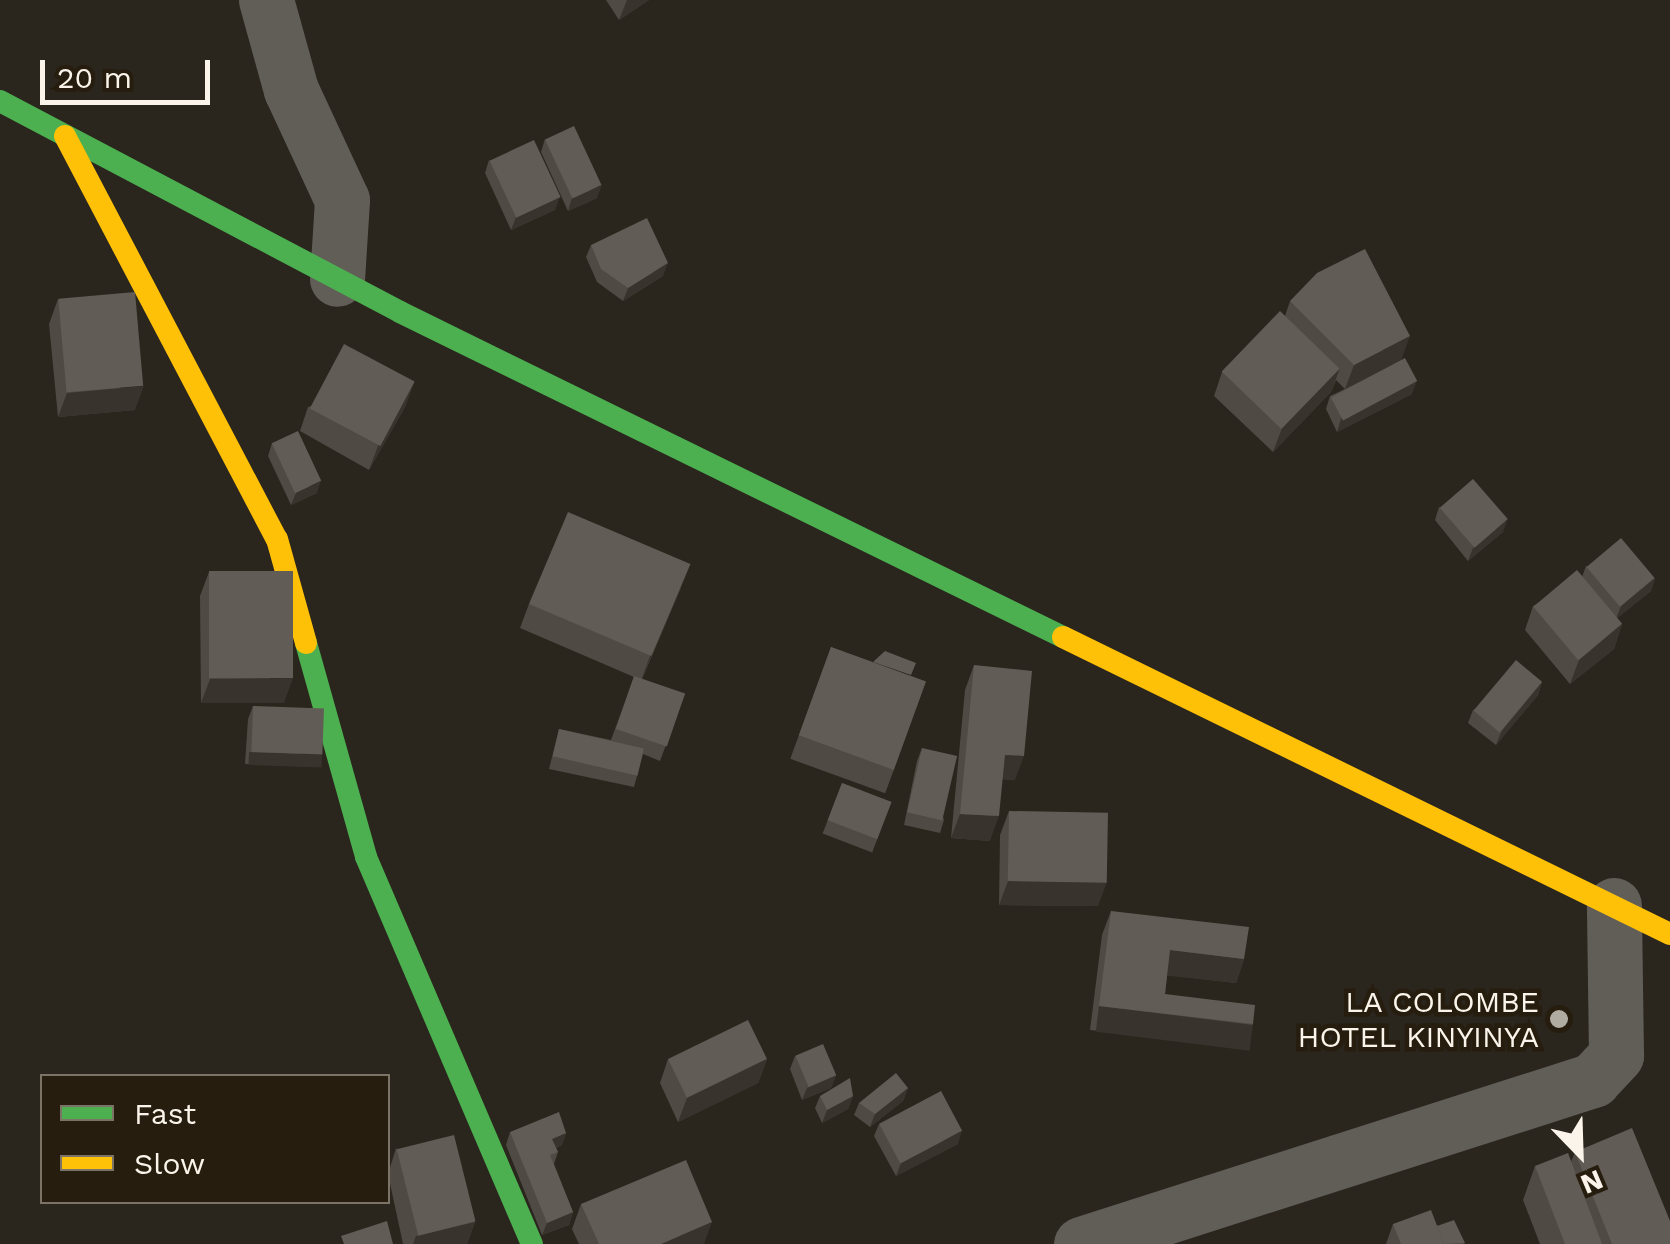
<!DOCTYPE html>
<html>
<head>
<meta charset="utf-8">
<style>
  body { margin:0 }
  #map { position:relative; width:1670px; height:1244px; overflow:hidden; background:#2a251d; font-family:"Work Sans",sans-serif }
  div>[style] { position:absolute }
  .street>* { height:55px; margin:-27.5px; padding:0 27.5px; transform-origin:27.5px; border-radius:27.5px; background:#615d57 }
  .fast>* { height:22px; margin:-11px; padding:0 11px; transform-origin:11px; border-radius:11px; background:#4caf50 }
  .slow>* { height:22px; margin:-11px; padding:0 11px; transform-origin:11px; border-radius:11px; background:#ffc107 }
  .wall>* { inset:0; background:#4f4a43; transform-origin:0 0 }
  .shaded-wall>* { inset:0; background:#38332c; transform-origin:0 0 }
  .building>* { inset:0; background:#615c55; transform-origin:0 0 }
  .dots>* { width:28px; height:28px; translate:-50% -50%; box-sizing:border-box; border:5px solid #261d0e; border-radius:50% }
  span { translate:-50% -50%; white-space:nowrap; text-align:center; line-height:1.15; -webkit-text-stroke:9px #261d0e; paint-order:stroke }
  .poi-label { font-size:30px; color:#faf4ea }
  .right { translate:-100% -50%; text-align:right }
  .legend { position:absolute; left:40px; top:1074px; width:350px; height:130px; box-sizing:border-box; background:#261d0e; border:2px solid #7b7366; margin:0; padding:12px 18px; list-style:none; font-size:30px; color:#faf4ea }
  .legend li { display:flex; align-items:center; gap:20px; height:50px }
  .legend b { width:50px; border:2px solid #7b7366 }
  .north { position:absolute; left:1530px; top:1104px; width:100px; height:100px; -webkit-text-stroke:8px #261d0e; paint-order:stroke; rotate:157deg; font-size:28px; font-weight:700; line-height:40px; text-align:center; color:#faf4ea }
  .north::after { content:''; display:block; margin:auto; width:35px; height:45px; background:#faf4ea; clip-path:polygon(50% 0,100% 100%,50% 72%,0 100%) }
  .scale { position:absolute; left:40px; top:60px; width:170px; height:45px; box-sizing:border-box; border:5px solid #faf4ea; border-top:0; padding-left:12px; font-size:30px; line-height:35px; white-space:nowrap; color:#faf4ea; -webkit-text-stroke:8px #261d0e; paint-order:stroke }
</style>
</head>
<body>
<div id="map">
  <div class="street">
    <div style="left:266px;top:0;width:93px;rotate:74.5deg"></div>
    <div style="left:291px;top:90px;width:121px;rotate:65.1deg"></div>
    <div style="left:342px;top:200px;width:79px;rotate:93.6deg"></div>
    <div style="left:1081px;top:1244px;width:538px;rotate:-17.76deg"></div>
    <div style="left:1593px;top:1080px;width:34px;rotate:-47deg"></div>
    <div style="left:1616px;top:1055px;width:150px;rotate:-90.8deg"></div>
  </div>
  <div class="fast">
    <div style="left:0;top:101px;width:452px;rotate:27.8deg"></div>
    <div style="left:400px;top:312px;width:738px;rotate:26.11deg"></div>
    <div style="left:306px;top:643px;width:222px;rotate:74.3deg"></div>
    <div style="left:366px;top:857px;width:421px;rotate:66.8deg"></div>
  </div>
  <div class="slow">
    <div style="left:65px;top:136px;width:455px;rotate:62.3deg"></div>
    <div style="left:277px;top:539px;width:108px;rotate:74.4deg"></div>
    <div style="left:1063px;top:637px;width:676px;rotate:26.07deg"></div>
  </div>
  <div class="wall">
    <div style="clip-path:polygon(606px 0,649px 0,619px 20px)"></div>
    <div style="clip-path:polygon(545px 139px,597px 198px,568px 211px,541px 152px)"></div>
    <div style="clip-path:polygon(489px 160px,555px 210px,511px 230px,485px 173px)"></div>
    <div style="clip-path:polygon(591px 245px,663px 276px,623px 301px,597px 282px,586px 257px)"></div>
    <div style="clip-path:polygon(58px 299px,135px 410px,58px 417px,49px 324px)"></div>
    <div style="clip-path:polygon(1290px 301px,1401px 360px,1412px 394px,1337px 432px,1326px 409px,1330px 396px,1345px 389px,1336px 380px,1331px 392px,1273px 452px,1214px 396px,1222px 372px,1285px 316px)"></div>
    <div style="clip-path:polygon(414px 382px,405px 407px,369px 470px,300px 431px,308px 407px)"></div>
    <div style="clip-path:polygon(272px 443px,317px 493px,291px 505px,268px 456px)"></div>
    <div style="clip-path:polygon(1439px 507px,1503px 532px,1468px 561px,1435px 520px)"></div>
    <div style="clip-path:polygon(1586px 566px,1655px 578px,1651px 591px,1617px 618px,1622px 624px,1614px 649px,1570px 684px,1525px 630px,1533px 606px,1582px 577px)"></div>
    <div style="clip-path:polygon(209px 572px,284px 703px,201px 703px,200px 596px)"></div>
    <div style="clip-path:polygon(681px 588px,642px 679px,685px 694px,660px 761px,643px 754px,634px 787px,549px 769px,559px 729px,611px 740px,634px 677px,520px 628px,529px 604px)"></div>
    <div style="left:831px;top:647px;width:101px;height:119px;rotate:20deg"></div>
    <div style="clip-path:polygon(974px 665px,1015px 780px,1002px 779px,990px 841px,951px 838px,965px 690px)"></div>
    <div style="clip-path:polygon(1542px 682px,1538px 695px,1496px 745px,1468px 723px,1473px 710px)"></div>
    <div style="clip-path:polygon(253px 706px,317px 767px,245px 764px,248px 719px)"></div>
    <div style="clip-path:polygon(922px 748px,944px 820px,940px 833px,904px 825px,917px 761px)"></div>
    <div style="left:842px;top:783px;width:53px;height:54px;rotate:21deg"></div>
    <div style="clip-path:polygon(1009px 811px,1098px 906px,999px 905px,1000px 835px)"></div>
    <div style="clip-path:polygon(1111px 911px,1244px 959px,1236px 983px,1167px 975px,1165px 994px,1253px 1024px,1244px 1048px,1090px 1030px,1102px 935px)"></div>
    <div style="clip-path:polygon(795px 1056px,836px 1075px,831px 1088px,802px 1100px,790px 1069px)"></div>
    <div style="clip-path:polygon(668px 1059px,767px 1059px,758px 1083px,678px 1122px,660px 1083px)"></div>
    <div style="clip-path:polygon(908px 1088px,903px 1101px,870px 1127px,854px 1115px,859px 1103px)"></div>
    <div style="clip-path:polygon(820px 1096px,853px 1096px,848px 1109px,822px 1123px,815px 1108px)"></div>
    <div style="clip-path:polygon(879px 1124px,958px 1144px,896px 1176px,874px 1136px)"></div>
    <div style="clip-path:polygon(510px 1132px,566px 1133px,562px 1145px,556px 1148px,558px 1152px,554px 1164px,573px 1212px,569px 1225px,542px 1235px,506px 1145px)"></div>
    <div style="clip-path:polygon(396px 1148px,475px 1222px,467px 1244px,403px 1244px,388px 1174px)"></div>
    <div style="clip-path:polygon(1575px 1152px,1670px 1244px,1540px 1244px,1523px 1200px,1535px 1166px,1571px 1162px)"></div>
    <div style="clip-path:polygon(581px 1204px,704px 1244px,579px 1244px,572px 1229px)"></div>
    <div style="clip-path:polygon(1393px 1224px,1437px 1225px,1465px 1244px,1386px 1244px)"></div>
  </div>
  <div class="shaded-wall">
    <div style="clip-path:polygon(627px 0,649px 0,619px 20px)"></div>
    <div style="clip-path:polygon(602px 185px,597px 198px,568px 211px,572px 198px)"></div>
    <div style="clip-path:polygon(560px 197px,555px 210px,511px 230px,516px 217px)"></div>
    <div style="clip-path:polygon(668px 263px,663px 276px,623px 301px,628px 288px)"></div>
    <div style="clip-path:polygon(1410px 336px,1401px 361px,1345px 389px,1354px 365px)"></div>
    <div style="clip-path:polygon(1340px 368px,1331px 392px,1273px 452px,1282px 428px)"></div>
    <div style="clip-path:polygon(1417px 381px,1412px 394px,1337px 432px,1341px 419px)"></div>
    <div style="clip-path:polygon(414px 382px,405px 407px,369px 470px,378px 446px)"></div>
    <div style="clip-path:polygon(144px 386px,135px 410px,58px 417px,67px 393px)"></div>
    <div style="clip-path:polygon(321px 481px,317px 493px,291px 505px,296px 493px)"></div>
    <div style="clip-path:polygon(1508px 519px,1503px 532px,1468px 561px,1473px 548px)"></div>
    <div style="clip-path:polygon(690px 564px,681px 588px,641px 680px,650px 656px)"></div>
    <div style="clip-path:polygon(1655px 578px,1651px 591px,1616px 619px,1621px 606px)"></div>
    <div style="clip-path:polygon(1622px 624px,1614px 649px,1570px 684px,1579px 660px)"></div>
    <div style="clip-path:polygon(293px 678px,284px 703px,201px 703px,210px 679px)"></div>
    <div style="clip-path:polygon(1542px 682px,1538px 695px,1496px 745px,1501px 732px)"></div>
    <div style="left:249px;top:752px;width:73px;height:13px;rotate:2deg"></div>
    <div style="clip-path:polygon(1005px 755px,1024px 756px,1015px 780px,996px 779px)"></div>
    <div style="clip-path:polygon(960px 814px,999px 816px,990px 841px,951px 838px)"></div>
    <div style="clip-path:polygon(1008px 881px,1107px 882px,1098px 906px,999px 905px)"></div>
    <div style="clip-path:polygon(1170px 950px,1244px 959px,1236px 983px,1161px 975px)"></div>
    <div style="left:1099px;top:1006px;width:155px;height:26px;rotate:7deg"></div>
    <div style="clip-path:polygon(767px 1059px,758px 1083px,678px 1122px,687px 1098px)"></div>
    <div style="clip-path:polygon(836px 1075px,831px 1088px,802px 1100px,807px 1088px)"></div>
    <div style="clip-path:polygon(908px 1088px,903px 1101px,870px 1127px,875px 1114px)"></div>
    <div style="clip-path:polygon(853px 1096px,848px 1109px,822px 1123px,827px 1110px)"></div>
    <div style="clip-path:polygon(962px 1131px,958px 1144px,896px 1176px,901px 1163px)"></div>
    <div style="clip-path:polygon(566px 1133px,562px 1145px,548px 1151px,552px 1139px)"></div>
    <div style="clip-path:polygon(573px 1212px,569px 1225px,542px 1235px,547px 1223px)"></div>
    <div style="clip-path:polygon(475px 1222px,467px 1244px,413px 1244px,416px 1236px)"></div>
    <div style="clip-path:polygon(712px 1222px,704px 1244px,661px 1244px)"></div>
  </div>
  <div class="building">
    <div style="left:574px;top:126px;width:65px;height:32px;rotate:65deg"></div>
    <div style="left:534px;top:140px;width:63px;height:49px;rotate:65deg"></div>
    <div style="clip-path:polygon(647px 218px,668px 263px,628px 288px,601px 269px,591px 245px)"></div>
    <div style="clip-path:polygon(1365px 249px,1410px 336px,1354px 365px,1290px 301px,1317px 273px)"></div>
    <div style="left:135px;top:292px;width:94px;height:77px;rotate:85deg"></div>
    <div style="left:1280px;top:311px;width:83px;height:84px;rotate:44deg"></div>
    <div style="left:344px;top:344px;width:80px;height:73px;rotate:28deg"></div>
    <div style="left:1405px;top:358px;width:26px;height:84px;rotate:62deg"></div>
    <div style="left:298px;top:431px;width:55px;height:29px;rotate:65deg"></div>
    <div style="left:1473px;top:479px;width:53px;height:44px;rotate:49deg"></div>
    <div style="left:568px;top:512px;width:133px;height:100px;rotate:23deg"></div>
    <div style="left:1621px;top:538px;width:52px;height:45px;rotate:50deg"></div>
    <div style="left:1577px;top:570px;width:70px;height:57px;rotate:50deg"></div>
    <div style="left:293px;top:571px;width:107px;height:84px;rotate:90deg"></div>
    <div style="left:831px;top:647px;width:101px;height:94px;rotate:20deg"></div>
    <div style="clip-path:polygon(885px 651px,916px 663px,911px 675px,873px 662px)"></div>
    <div style="left:1516px;top:660px;width:34px;height:66px;rotate:40deg"></div>
    <div style="clip-path:polygon(974px 665px,1032px 671px,1024px 756px,1005px 755px,999px 816px,960px 814px)"></div>
    <div style="left:634px;top:676px;width:54px;height:56px;rotate:19deg"></div>
    <div style="left:253px;top:706px;width:71px;height:46px;rotate:2deg"></div>
    <div style="left:559px;top:729px;width:87px;height:28px;rotate:13deg"></div>
    <div style="left:922px;top:748px;width:36px;height:66px;rotate:13deg"></div>
    <div style="left:842px;top:783px;width:53px;height:40px;rotate:21deg"></div>
    <div style="left:1009px;top:811px;width:99px;height:70px;rotate:1deg"></div>
    <div style="clip-path:polygon(1111px 911px,1249px 927px,1244px 959px,1170px 950px,1165px 994px,1255px 1005px,1253px 1024px,1099px 1006px)"></div>
    <div style="left:748px;top:1020px;width:43px;height:89px;rotate:64deg"></div>
    <div style="left:823px;top:1044px;width:34px;height:30px;rotate:67deg"></div>
    <div style="clip-path:polygon(896px 1073px,908px 1088px,875px 1114px,859px 1103px)"></div>
    <div style="clip-path:polygon(850px 1078px,853px 1096px,827px 1110px,820px 1096px)"></div>
    <div style="left:941px;top:1091px;width:45px;height:70px;rotate:62deg"></div>
    <div style="clip-path:polygon(559px 1112px,566px 1133px,552px 1139px,558px 1152px,550px 1155px,573px 1212px,547px 1223px,510px 1132px)"></div>
    <div style="clip-path:polygon(1632px 1128px,1670px 1221px,1670px 1244px,1612px 1244px,1575px 1152px)"></div>
    <div style="left:454px;top:1135px;width:89px;height:59px;rotate:76deg"></div>
    <div style="clip-path:polygon(1568px 1153px,1602px 1244px,1565px 1244px,1535px 1166px)"></div>
    <div style="clip-path:polygon(686px 1160px,712px 1222px,661px 1244px,599px 1244px,581px 1204px)"></div>
    <div style="clip-path:polygon(1431px 1210px,1444px 1244px,1401px 1244px,1393px 1224px)"></div>
    <div style="clip-path:polygon(1454px 1220px,1465px 1243px,1444px 1244px,1437px 1226px)"></div>
    <div style="clip-path:polygon(387px 1221px,393px 1244px,344px 1244px,341px 1236px)"></div>
  </div>
  <div class="dots">
    <div style="left:1559px;top:1019px;background:#b1aca2"></div>
  </div>
  <div class="poi-label">
    <span class="right" style="left:1539px;top:1019px">LA COLOMBE<br>HOTEL KINYINYA</span>
  </div>
  <ul class="legend">
  <li><b style="height:12px;background:#4caf50"></b>Fast</li>
  <li><b style="height:12px;background:#ffc107"></b>Slow</li>
  </ul>
  <div class="north">N</div>
  <div class="scale">20 m</div>
</div>
</body>
</html>
